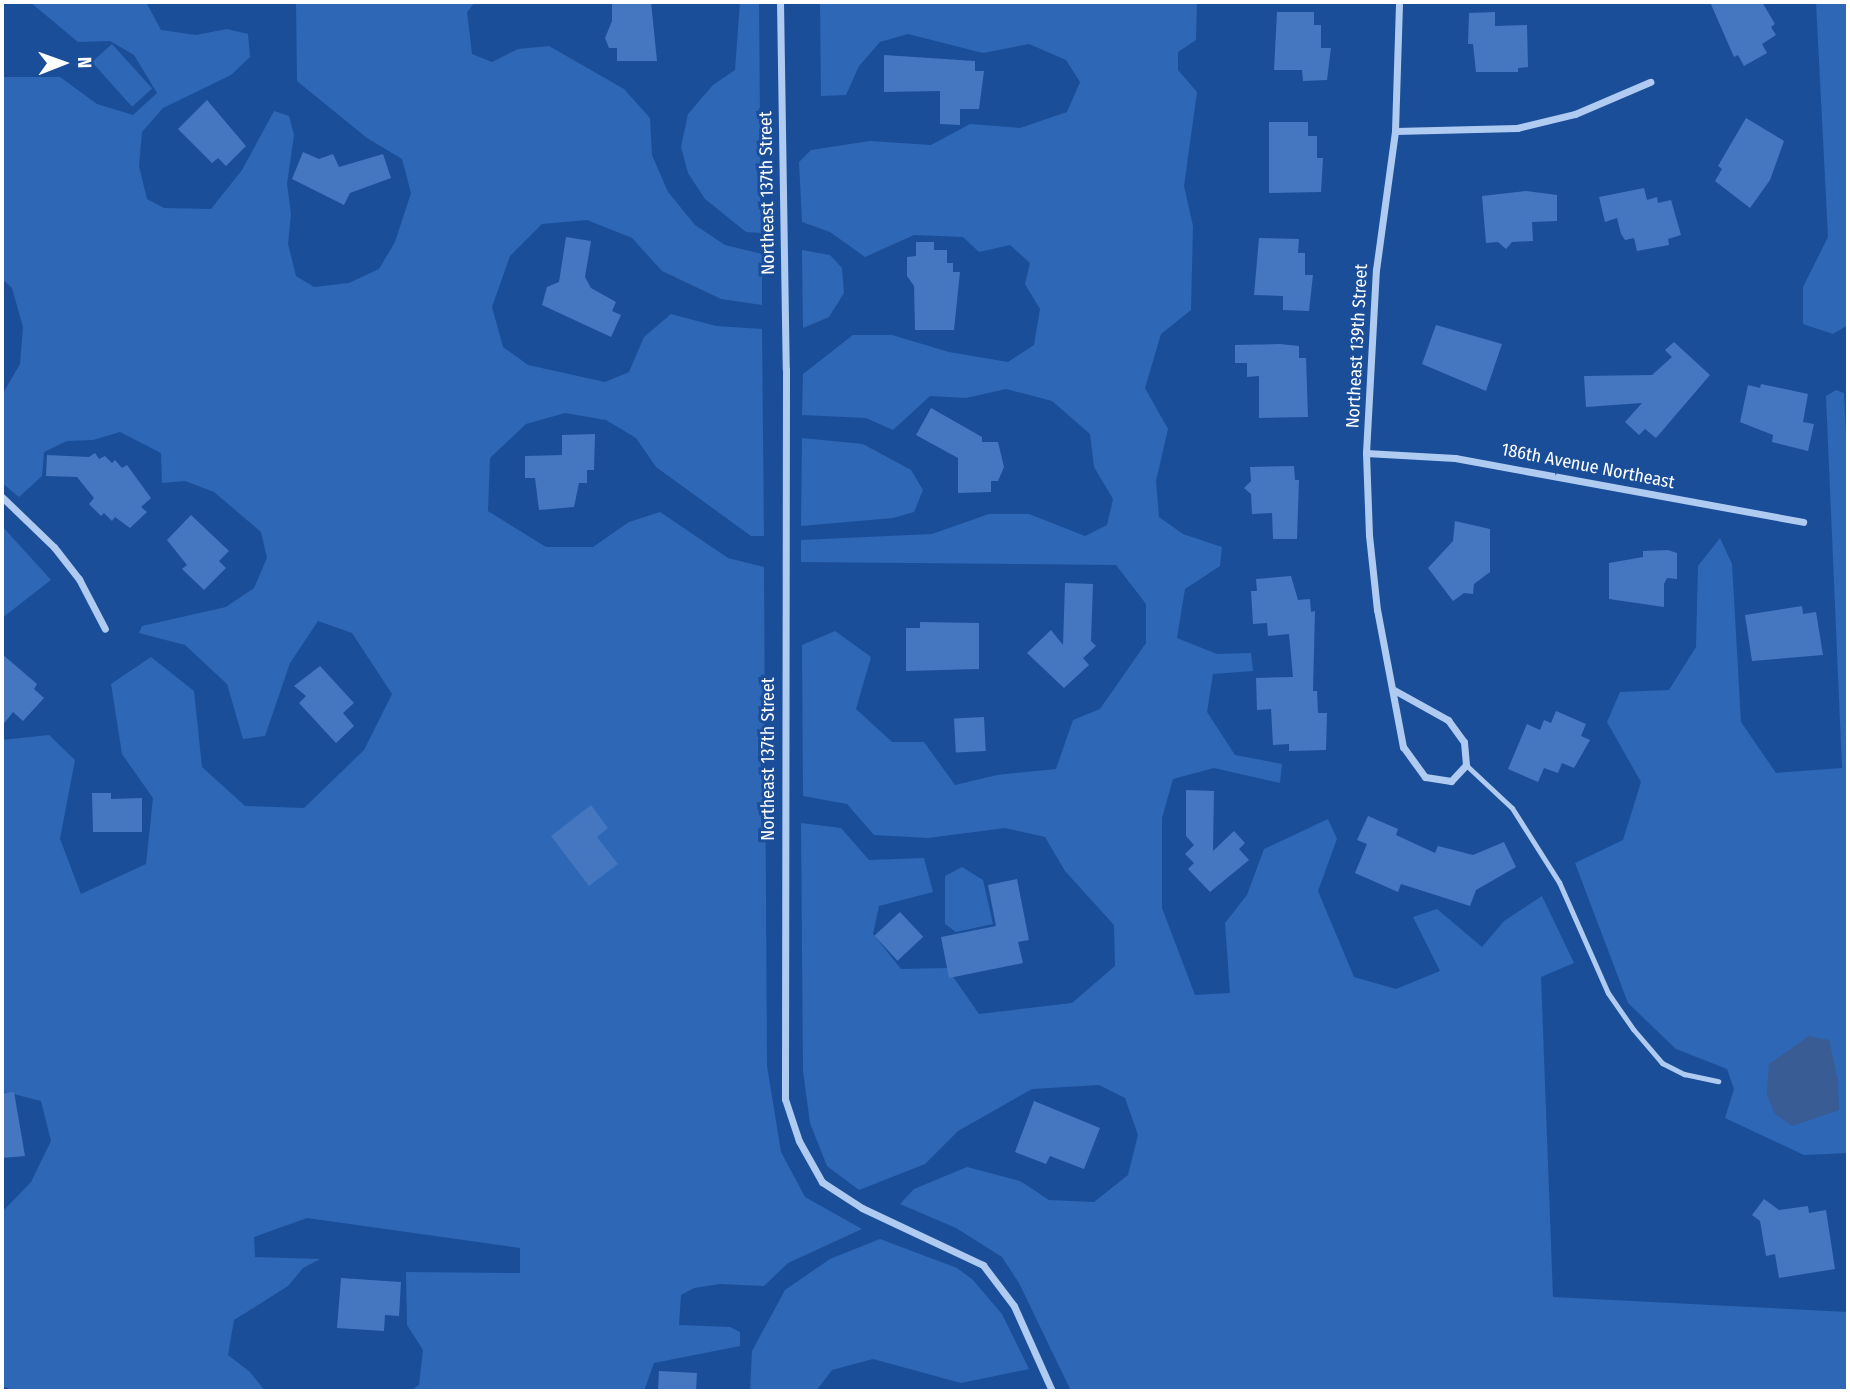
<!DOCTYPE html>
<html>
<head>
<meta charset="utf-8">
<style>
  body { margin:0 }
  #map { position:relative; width:1850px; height:1393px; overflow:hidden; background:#1b4e99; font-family:"Fira Sans Condensed",sans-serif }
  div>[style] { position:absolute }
  .green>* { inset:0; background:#2e67b6; transform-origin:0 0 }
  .water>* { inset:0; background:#385c93 }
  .building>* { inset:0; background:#4477c0; transform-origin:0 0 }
  .service>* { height:5px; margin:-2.5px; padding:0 2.5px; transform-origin:2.5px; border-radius:2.5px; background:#b0cbf1 }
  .minor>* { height:7px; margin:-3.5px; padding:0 3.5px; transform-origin:3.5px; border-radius:3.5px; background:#b0cbf1 }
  span { translate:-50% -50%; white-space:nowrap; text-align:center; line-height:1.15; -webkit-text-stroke:6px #1b4e99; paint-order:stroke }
  .street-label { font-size:18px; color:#fff }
  .frame { position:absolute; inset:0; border:4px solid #fff; pointer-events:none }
  .north { position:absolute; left:28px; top:28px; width:70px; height:70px; -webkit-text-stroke:5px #1b4e99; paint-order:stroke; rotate:89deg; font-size:19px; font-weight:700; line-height:28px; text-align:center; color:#fff }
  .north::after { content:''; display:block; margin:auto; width:24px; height:32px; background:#fff; clip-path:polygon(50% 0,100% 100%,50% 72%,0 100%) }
</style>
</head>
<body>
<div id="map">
  <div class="green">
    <div style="clip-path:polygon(30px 2px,146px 2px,161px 30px,196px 35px,227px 29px,248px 34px,250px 57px,231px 75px,163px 108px,142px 132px,139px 166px,147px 199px,164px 208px,211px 209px,242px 170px,274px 111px,289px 116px,294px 135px,287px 184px,291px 214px,288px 244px,296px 276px,314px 287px,349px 283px,379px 269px,395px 242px,411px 193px,402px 159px,367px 138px,297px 81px,296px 2px,475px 2px,467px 12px,472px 54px,492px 62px,518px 49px,549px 46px,624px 89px,650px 118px,652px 155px,668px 192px,695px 225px,725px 245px,762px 254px,762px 305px,721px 299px,662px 271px,632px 238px,587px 220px,542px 224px,510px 256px,492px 307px,503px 347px,528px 365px,605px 382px,629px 372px,644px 337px,671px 314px,716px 326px,762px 329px,764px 536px,751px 536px,656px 467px,636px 438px,606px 420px,565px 413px,526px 424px,490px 458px,488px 511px,546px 547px,593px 547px,629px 522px,660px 512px,728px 558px,764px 567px,767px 1066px,781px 1152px,805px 1197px,862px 1229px,788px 1263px,764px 1286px,720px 1284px,694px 1288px,681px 1295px,679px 1325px,730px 1327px,740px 1332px,740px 1346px,654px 1363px,644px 1391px,410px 1391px,419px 1385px,423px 1350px,407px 1325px,406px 1272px,520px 1273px,520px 1248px,307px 1218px,254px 1237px,255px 1257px,320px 1259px,303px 1268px,288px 1286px,234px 1320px,228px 1355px,250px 1372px,265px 1391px,15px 1391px,2px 1386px,2px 1212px,31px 1182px,51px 1141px,41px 1101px,2px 1091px,2px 740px,49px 735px,75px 760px,60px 839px,81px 894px,146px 864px,153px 798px,122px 754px,111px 684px,151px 657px,194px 691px,202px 767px,245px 806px,304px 808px,364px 750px,392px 694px,352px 633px,318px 621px,290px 663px,265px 736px,243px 739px,227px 684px,185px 645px,139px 633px,142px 626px,226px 607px,254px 588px,267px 558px,261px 532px,214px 492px,185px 481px,162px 483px,161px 453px,120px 432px,93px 440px,67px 441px,44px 452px,42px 476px,19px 497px,2px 483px,2px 395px,20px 364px,23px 327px,12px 288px,2px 279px,2px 77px,60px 77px,97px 104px,133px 115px,157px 93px,134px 55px,110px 41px,78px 42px)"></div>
    <div style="clip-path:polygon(740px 2px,759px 2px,761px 233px,746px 232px,705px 199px,688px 173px,681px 147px,688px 114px,713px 85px,735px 70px)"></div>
    <div style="clip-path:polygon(820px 2px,1197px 2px,1196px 40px,1178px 52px,1178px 70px,1197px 92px,1184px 186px,1193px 226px,1191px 310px,1161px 334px,1145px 388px,1168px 429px,1156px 481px,1159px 517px,1183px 534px,1222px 547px,1220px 566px,1185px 589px,1177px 638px,1217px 654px,1251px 653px,1253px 671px,1213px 674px,1207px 712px,1235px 755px,1282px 764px,1280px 783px,1214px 768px,1173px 779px,1162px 818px,1162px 908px,1195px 995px,1230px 993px,1225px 923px,1247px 895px,1264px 849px,1328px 819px,1337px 839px,1318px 891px,1354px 977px,1396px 989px,1440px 971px,1413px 917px,1437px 909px,1482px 947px,1504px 921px,1542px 896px,1574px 963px,1541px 977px,1553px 1297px,1848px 1312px,1848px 1391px,1071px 1391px,1019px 1283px,1002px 1257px,956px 1228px,900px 1204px,914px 1189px,967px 1167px,1020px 1181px,1049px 1200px,1094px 1202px,1128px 1175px,1138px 1135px,1125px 1098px,1099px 1085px,1032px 1089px,958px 1131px,925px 1164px,859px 1190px,827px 1166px,810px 1123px,803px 1071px,801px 823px,841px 828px,869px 860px,924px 858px,933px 892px,879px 906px,873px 934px,901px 969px,947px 968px,979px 1014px,1072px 1003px,1115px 966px,1114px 925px,1065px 871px,1045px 837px,1005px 828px,928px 838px,874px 835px,847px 804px,803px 796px,802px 645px,835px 631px,871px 657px,856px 709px,892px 742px,924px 742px,955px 785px,997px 775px,1056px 769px,1073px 720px,1100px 709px,1146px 643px,1146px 604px,1116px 565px,801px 562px,801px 540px,932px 534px,989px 514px,1029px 514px,1085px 536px,1107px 525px,1113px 499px,1094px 467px,1090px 434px,1052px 401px,1006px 389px,966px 398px,930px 396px,893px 430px,866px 418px,802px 415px,803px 374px,853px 335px,892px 335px,949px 352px,1008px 362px,1034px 345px,1040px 309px,1025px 284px,1030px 263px,1010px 245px,979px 252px,963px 237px,914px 235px,865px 257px,830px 232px,802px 222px,799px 162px,811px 150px,870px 141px,931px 145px,970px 124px,1020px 128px,1067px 112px,1080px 82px,1066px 60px,1029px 44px,983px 53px,908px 34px,880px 42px,859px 66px,846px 95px,821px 96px)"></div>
    <div style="clip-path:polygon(1816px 2px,1848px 2px,1848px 325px,1833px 334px,1803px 324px,1803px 287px,1828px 237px)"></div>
    <div style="left:112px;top:44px;width:60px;height:27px;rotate:48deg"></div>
    <div style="clip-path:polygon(802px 250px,830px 255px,842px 268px,844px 293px,829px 317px,803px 328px)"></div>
    <div style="clip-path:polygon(1836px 390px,1844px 393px,1848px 477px,1848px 1153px,1804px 1155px,1725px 1118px,1734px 1089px,1727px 1069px,1676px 1049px,1628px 1003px,1575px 863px,1623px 840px,1641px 782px,1607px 722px,1620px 692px,1669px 690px,1696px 647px,1698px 566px,1720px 538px,1732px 564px,1741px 722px,1776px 773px,1842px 768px,1826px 396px)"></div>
    <div style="clip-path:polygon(802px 438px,863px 444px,911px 470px,923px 490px,914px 512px,893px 518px,801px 526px)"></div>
    <div style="clip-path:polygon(2px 526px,51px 580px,2px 618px)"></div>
    <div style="clip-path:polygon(962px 867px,983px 880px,993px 924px,956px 932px,945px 924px,945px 876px)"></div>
    <div style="clip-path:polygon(880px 1239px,957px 1268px,972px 1279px,1002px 1314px,1029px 1369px,961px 1383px,873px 1359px,832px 1370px,816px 1391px,750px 1391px,752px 1351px,785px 1290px,830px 1259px)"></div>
  </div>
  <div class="water">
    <div style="clip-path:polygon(1809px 1036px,1829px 1040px,1838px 1081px,1839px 1110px,1792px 1126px,1775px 1114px,1767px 1095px,1769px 1064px)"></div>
  </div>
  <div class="building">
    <div style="clip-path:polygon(612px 2px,651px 2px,657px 61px,617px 61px,617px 48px,609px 48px,605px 38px,612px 21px)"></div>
    <div style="clip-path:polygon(1710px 2px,1762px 2px,1775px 24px,1771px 27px,1776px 35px,1762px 44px,1767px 53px,1744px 66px,1738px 55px,1734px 57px)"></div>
    <div style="clip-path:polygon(1277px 12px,1314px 12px,1314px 25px,1321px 25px,1321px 48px,1331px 48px,1327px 80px,1303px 81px,1302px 70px,1274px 70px)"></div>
    <div style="clip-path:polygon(1495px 12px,1495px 26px,1527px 25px,1528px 67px,1518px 68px,1518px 72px,1476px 72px,1473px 44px,1468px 44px,1469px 13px)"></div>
    <div style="clip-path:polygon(884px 55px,975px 61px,975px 71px,984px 71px,979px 109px,960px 109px,960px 125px,940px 124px,940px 91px,884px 92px)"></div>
    <div style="clip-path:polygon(207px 100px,246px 146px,226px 166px,218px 158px,212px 163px,178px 129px)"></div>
    <div style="clip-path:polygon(1746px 118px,1784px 141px,1770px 180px,1750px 208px,1715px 181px,1722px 169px,1718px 166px)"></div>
    <div style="clip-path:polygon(1269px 122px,1308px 122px,1308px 136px,1317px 136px,1317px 158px,1323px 158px,1321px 192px,1269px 193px)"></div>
    <div style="clip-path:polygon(303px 152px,319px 159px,333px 154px,339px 167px,383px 154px,391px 178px,350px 193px,344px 205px,292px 179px)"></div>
    <div style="clip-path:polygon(1644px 188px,1647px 200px,1657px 197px,1658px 203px,1671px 200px,1681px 235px,1668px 239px,1669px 245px,1637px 251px,1634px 238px,1625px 240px,1621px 234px,1617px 218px,1605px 222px,1599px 197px)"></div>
    <div style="clip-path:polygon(1526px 191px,1557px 195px,1557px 221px,1532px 222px,1533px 241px,1512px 242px,1506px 249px,1498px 242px,1486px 243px,1482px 196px)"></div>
    <div style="clip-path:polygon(566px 237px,591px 241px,585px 277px,591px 288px,616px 302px,612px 311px,621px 315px,611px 337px,542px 305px,547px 287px,559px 282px)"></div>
    <div style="clip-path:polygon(1259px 238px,1299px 239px,1298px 253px,1305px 253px,1305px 275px,1313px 275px,1309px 311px,1283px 310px,1283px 296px,1254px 295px)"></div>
    <div style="clip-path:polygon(916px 242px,934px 242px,934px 250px,947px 250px,947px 263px,953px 263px,953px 272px,960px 272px,954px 330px,915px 330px,914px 286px,907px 276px,907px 257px,916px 256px)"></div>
    <div style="clip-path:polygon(1436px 325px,1502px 344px,1486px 391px,1422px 364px)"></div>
    <div style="clip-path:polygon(1674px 342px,1710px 375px,1656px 438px,1645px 429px,1639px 435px,1625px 422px,1642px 403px,1586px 407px,1584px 376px,1652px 375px,1672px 357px,1665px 350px)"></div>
    <div style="clip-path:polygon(1280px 344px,1299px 346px,1299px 358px,1306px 358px,1308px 417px,1259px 418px,1259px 376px,1247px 377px,1247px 363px,1235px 363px,1235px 345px)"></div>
    <div style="clip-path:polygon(1761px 384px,1808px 394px,1803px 422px,1814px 424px,1808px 451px,1772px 442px,1773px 435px,1740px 422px,1748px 385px,1760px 388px)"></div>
    <div style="clip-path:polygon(931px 408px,982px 437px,982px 442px,998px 442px,1004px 467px,998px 481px,991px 481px,991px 492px,958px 493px,958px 458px,916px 435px)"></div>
    <div style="clip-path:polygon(595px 434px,594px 470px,587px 470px,587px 483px,579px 483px,574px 507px,539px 510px,535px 478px,525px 478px,525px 456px,562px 455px,562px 435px)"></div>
    <div style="clip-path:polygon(95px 453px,99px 459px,105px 456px,112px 463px,115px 460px,122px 468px,127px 465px,151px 498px,141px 507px,147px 512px,130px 528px,115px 517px,112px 521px,104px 513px,101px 516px,89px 504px,94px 498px,77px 477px,46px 476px,47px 455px,89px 457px)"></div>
    <div style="clip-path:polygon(1294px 466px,1295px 480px,1299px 480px,1297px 539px,1273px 539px,1272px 513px,1252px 514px,1251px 494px,1244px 488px,1251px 481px,1250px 467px)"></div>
    <div style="clip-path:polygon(191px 515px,229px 551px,219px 561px,226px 568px,204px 590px,182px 569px,187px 565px,167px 540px)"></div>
    <div style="clip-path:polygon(1455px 521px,1490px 529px,1490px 572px,1474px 584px,1473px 594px,1464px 593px,1453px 601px,1428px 568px,1453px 541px)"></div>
    <div style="clip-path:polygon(1668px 550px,1677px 553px,1677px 579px,1667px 578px,1664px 584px,1664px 607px,1609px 599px,1609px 563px,1643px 557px,1643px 551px)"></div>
    <div style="clip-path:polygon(1291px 576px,1298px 600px,1310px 599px,1311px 612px,1315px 611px,1313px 691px,1317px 691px,1318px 713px,1327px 713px,1326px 750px,1289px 751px,1289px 744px,1273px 745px,1271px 709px,1257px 710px,1256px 678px,1293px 677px,1289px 634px,1268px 636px,1267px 623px,1253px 624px,1251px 591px,1257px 591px,1256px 579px)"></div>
    <div style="clip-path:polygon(1065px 583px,1093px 584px,1091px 641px,1096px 646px,1083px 658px,1089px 665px,1064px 688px,1027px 653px,1051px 630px,1063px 645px)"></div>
    <div style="clip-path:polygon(1802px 606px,1803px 614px,1816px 612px,1823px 655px,1752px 661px,1745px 615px)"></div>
    <div style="clip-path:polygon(920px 622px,979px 623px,979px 669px,906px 671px,906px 628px,920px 628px)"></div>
    <div style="clip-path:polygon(2px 654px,37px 684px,34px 689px,44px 698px,23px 721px,13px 712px,2px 726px)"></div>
    <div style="clip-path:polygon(320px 666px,354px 703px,343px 713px,354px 726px,336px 743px,299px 703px,306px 696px,294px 686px)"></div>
    <div style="clip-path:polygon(1556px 711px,1586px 724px,1581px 736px,1590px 740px,1574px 768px,1562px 763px,1558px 773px,1544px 768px,1538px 782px,1508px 769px,1527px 724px,1540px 730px,1544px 720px,1551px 723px)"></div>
    <div style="left:984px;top:717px;width:34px;height:30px;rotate:87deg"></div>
    <div style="clip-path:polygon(1186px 790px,1214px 791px,1213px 851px,1234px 831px,1245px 843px,1239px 849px,1249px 860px,1210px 892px,1188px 869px,1194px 863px,1185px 854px,1194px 845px,1186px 836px)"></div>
    <div style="clip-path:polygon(92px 793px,111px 793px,111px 799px,142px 798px,142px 832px,93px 832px)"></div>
    <div style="clip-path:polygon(591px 805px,608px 828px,597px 837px,618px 864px,589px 886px,551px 836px)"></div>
    <div style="clip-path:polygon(1368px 816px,1398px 829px,1396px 835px,1435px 853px,1438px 846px,1473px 855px,1504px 842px,1516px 867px,1476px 890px,1470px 906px,1401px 884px,1398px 892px,1355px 873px,1367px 844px,1357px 840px)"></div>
    <div style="clip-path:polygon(1017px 879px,1029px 940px,1018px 942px,1023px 963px,949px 978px,941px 937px,996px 926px,988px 885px)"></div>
    <div style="left:900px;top:912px;width:34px;height:35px;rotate:47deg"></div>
    <div style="clip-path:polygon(14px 1092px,25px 1156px,2px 1158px,2px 1093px)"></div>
    <div style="clip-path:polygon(1034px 1101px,1100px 1128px,1084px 1169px,1050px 1156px,1046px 1164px,1015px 1152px)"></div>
    <div style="clip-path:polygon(1764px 1199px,1779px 1210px,1808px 1206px,1809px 1213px,1826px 1210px,1835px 1269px,1779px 1278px,1775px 1254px,1766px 1256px,1760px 1221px,1752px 1215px)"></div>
    <div style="clip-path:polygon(341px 1278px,401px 1282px,399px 1316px,385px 1315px,384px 1331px,337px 1328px)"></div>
    <div style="left:659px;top:1371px;width:38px;height:20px;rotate:3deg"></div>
  </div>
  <div class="service">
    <div style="left:1466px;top:765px;width:63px;rotate:43.1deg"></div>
    <div style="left:1512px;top:808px;width:88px;rotate:57.6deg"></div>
    <div style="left:1559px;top:882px;width:121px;rotate:66.2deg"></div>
    <div style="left:1608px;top:993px;width:44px;rotate:55.2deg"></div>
    <div style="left:1633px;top:1029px;width:45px;rotate:49.5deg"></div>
    <div style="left:1662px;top:1063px;width:25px;rotate:27deg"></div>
    <div style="left:1684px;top:1074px;width:35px;rotate:12deg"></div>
  </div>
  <div class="minor">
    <div style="left:780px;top:2px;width:367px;rotate:89.1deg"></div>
    <div style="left:786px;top:369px;width:730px;rotate:90.08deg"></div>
    <div style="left:785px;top:1099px;width:44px;rotate:71.6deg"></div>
    <div style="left:799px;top:1141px;width:47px;rotate:60.7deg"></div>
    <div style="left:822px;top:1182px;width:48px;rotate:33deg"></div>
    <div style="left:862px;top:1208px;width:134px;rotate:25.2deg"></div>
    <div style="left:983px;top:1265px;width:51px;rotate:52.9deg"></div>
    <div style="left:1014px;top:1306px;width:93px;rotate:65.9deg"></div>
    <div style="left:1395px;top:131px;width:122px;rotate:-1.4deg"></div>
    <div style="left:1517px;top:128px;width:60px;rotate:-13.6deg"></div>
    <div style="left:1575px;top:114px;width:82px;rotate:-23.1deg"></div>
    <div style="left:1366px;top:453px;width:89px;rotate:3.2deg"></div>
    <div style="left:1455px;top:458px;width:354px;rotate:10.4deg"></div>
    <div style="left:2px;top:497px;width:72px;rotate:43.9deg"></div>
    <div style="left:54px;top:547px;width:41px;rotate:52deg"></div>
    <div style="left:79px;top:579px;width:56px;rotate:62.5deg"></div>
    <div style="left:1394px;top:690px;width:62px;rotate:29.1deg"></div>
    <div style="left:1448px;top:720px;width:27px;rotate:54deg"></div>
    <div style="left:1464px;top:742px;width:23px;rotate:85deg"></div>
    <div style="left:1466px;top:765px;width:22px;rotate:133deg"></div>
    <div style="left:1451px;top:781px;width:26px;rotate:-171deg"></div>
    <div style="left:1425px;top:777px;width:37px;rotate:-126deg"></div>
    <div style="left:1403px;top:747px;width:139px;rotate:-100.7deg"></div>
    <div style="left:1377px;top:610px;width:75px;rotate:-96.1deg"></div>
    <div style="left:1369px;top:535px;width:82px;rotate:-92.1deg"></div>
    <div style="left:1366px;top:453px;width:183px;rotate:-86.9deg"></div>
    <div style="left:1376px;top:270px;width:140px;rotate:-82.2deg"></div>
    <div style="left:1395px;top:131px;width:129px;rotate:-88.2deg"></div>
  </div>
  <div class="street-label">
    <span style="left:767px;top:193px;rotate:-91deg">Northeast 137th Street</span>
    <span style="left:1357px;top:346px;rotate:-87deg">Northeast 139th Street</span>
    <span style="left:1588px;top:466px;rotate:11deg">186th Avenue Northeast</span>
    <span style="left:768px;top:759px;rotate:-90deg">Northeast 137th Street</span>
  </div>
  <div class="frame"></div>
  <div class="north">N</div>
</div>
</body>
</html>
